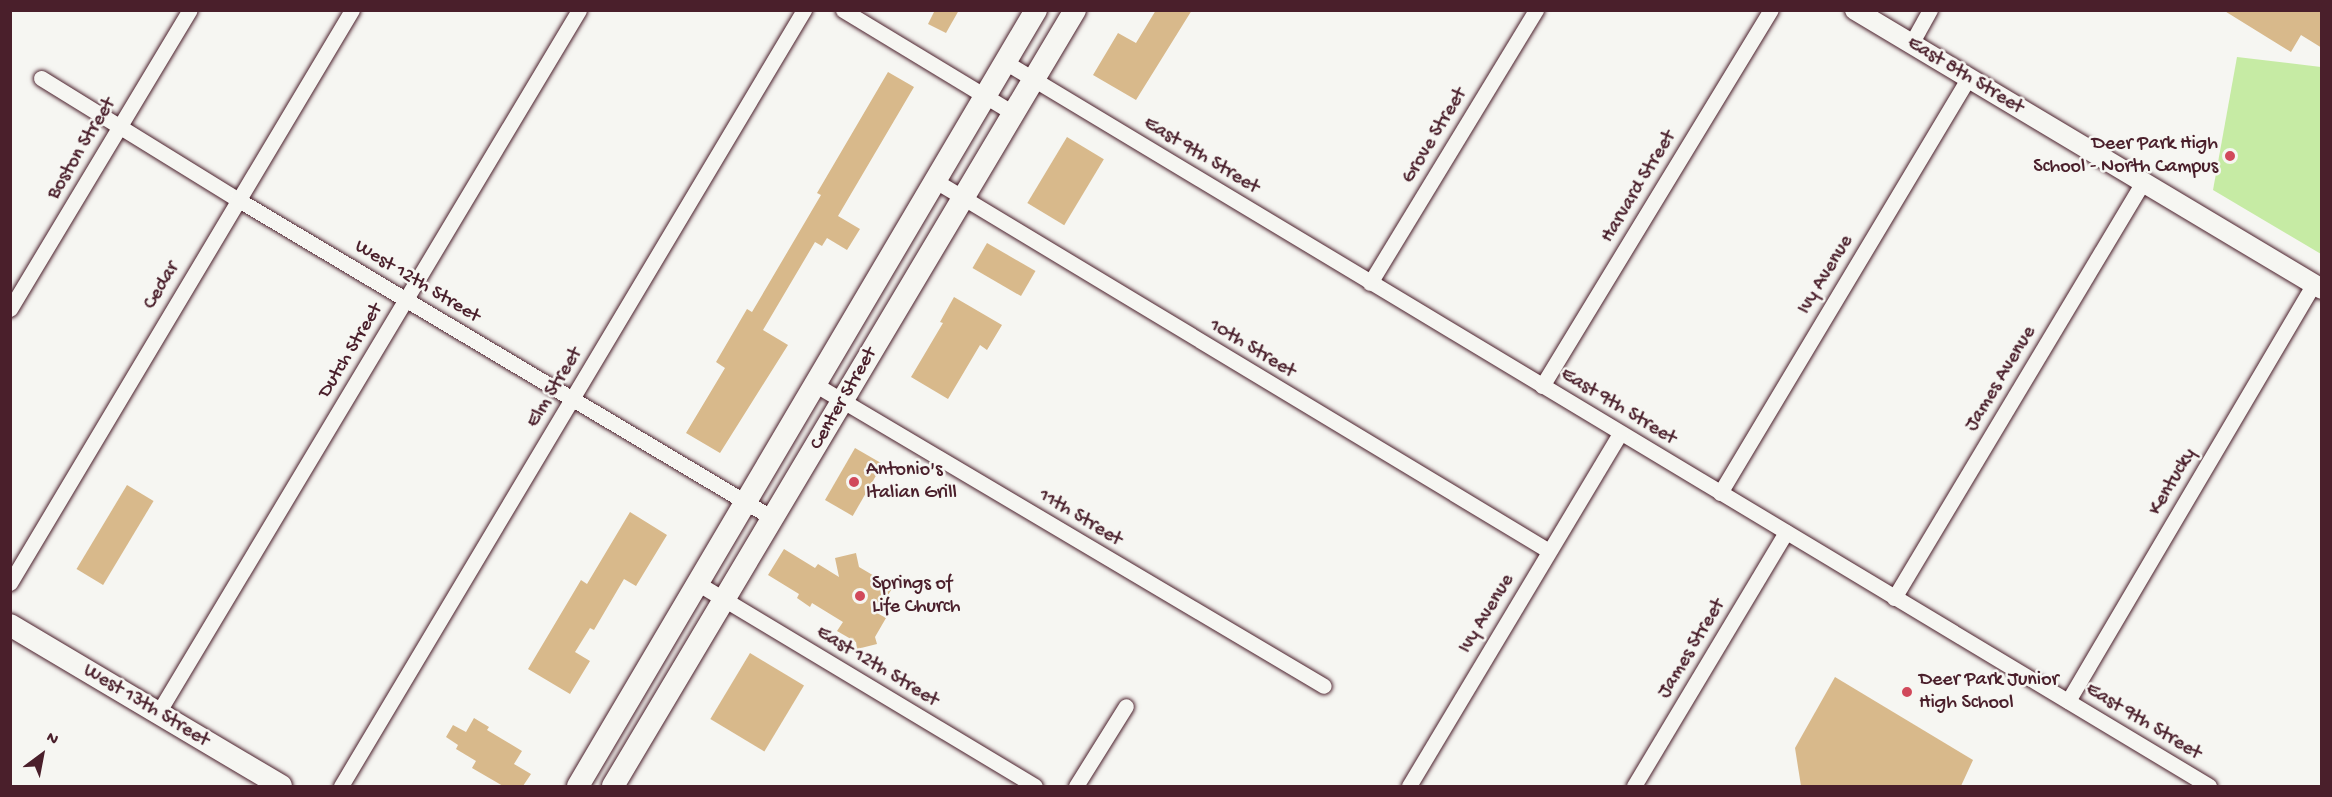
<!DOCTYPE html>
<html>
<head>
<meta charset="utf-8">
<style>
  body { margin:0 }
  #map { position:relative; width:2332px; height:797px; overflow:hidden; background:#f6f6f2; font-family:"Gochi Hand",sans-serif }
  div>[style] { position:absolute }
  .green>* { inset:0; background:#c6eba4 }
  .building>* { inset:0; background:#d8b98b; transform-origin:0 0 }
  .roads { filter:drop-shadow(0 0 2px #4a1f2b) drop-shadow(0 0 2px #4a1f2b) }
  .minor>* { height:15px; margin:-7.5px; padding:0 7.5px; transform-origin:7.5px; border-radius:7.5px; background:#f6f6f2 }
  .tertiary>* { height:20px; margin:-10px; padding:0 10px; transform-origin:10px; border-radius:10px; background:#f6f6f2 }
  .secondary>* { height:22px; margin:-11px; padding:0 11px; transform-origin:11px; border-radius:11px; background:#f6f6f2 }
  .dots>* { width:16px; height:16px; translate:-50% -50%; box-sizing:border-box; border:3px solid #f6f6f2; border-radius:50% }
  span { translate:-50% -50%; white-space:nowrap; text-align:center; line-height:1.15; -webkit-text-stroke:5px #f6f6f2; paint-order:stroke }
  .street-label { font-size:20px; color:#4a1f2b }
  .poi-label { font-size:20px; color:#4a1f2b }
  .right { translate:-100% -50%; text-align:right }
  .left { translate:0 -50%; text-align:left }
  .frame { position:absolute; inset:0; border:12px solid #4a1f2b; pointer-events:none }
  .north { position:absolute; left:12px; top:725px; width:60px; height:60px; -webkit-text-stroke:4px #f6f6f2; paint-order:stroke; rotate:32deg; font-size:16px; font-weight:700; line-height:24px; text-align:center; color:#4a1f2b }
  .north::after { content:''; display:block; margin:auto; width:21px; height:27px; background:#4a1f2b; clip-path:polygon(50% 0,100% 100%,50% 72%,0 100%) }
</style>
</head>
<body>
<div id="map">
  <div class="green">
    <div style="clip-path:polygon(2237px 57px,2321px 67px,2321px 254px,2213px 190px)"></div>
  </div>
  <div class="building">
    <div style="clip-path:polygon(935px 10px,959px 10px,946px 33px,928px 24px)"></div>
    <div style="clip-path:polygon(1156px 10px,1192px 10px,1136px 100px,1093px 75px,1118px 33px,1136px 43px)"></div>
    <div style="clip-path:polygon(2223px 10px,2322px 10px,2322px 48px,2301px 35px,2291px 52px)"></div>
    <div style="clip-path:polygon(888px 72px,914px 87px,838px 216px,860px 229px,847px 250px,827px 238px,822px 246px,815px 242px,763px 330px,788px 345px,720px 453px,686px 433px,725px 368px,716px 362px,747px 309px,752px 312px,821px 195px,817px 193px)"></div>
    <div style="left:1067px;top:137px;width:43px;height:77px;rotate:31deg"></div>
    <div style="left:987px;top:243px;width:56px;height:29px;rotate:30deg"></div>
    <div style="clip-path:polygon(954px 297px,1002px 325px,987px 350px,980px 345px,948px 399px,911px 377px,943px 323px,940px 322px)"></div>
    <div style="left:855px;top:448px;width:32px;height:60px;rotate:30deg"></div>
    <div style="left:127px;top:485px;width:31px;height:98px;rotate:31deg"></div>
    <div style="clip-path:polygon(630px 512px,667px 535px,636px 586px,624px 579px,594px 630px,590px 628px,575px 652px,590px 661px,570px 694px,528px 669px,581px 580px,587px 584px)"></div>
    <div style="clip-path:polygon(784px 549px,815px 568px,818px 564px,839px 577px,835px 558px,856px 553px,859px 567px,893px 587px,877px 613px,886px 618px,875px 637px,877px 644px,857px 649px,856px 642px,837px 631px,843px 622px,812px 603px,810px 607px,797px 598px,799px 594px,768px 575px)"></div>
    <div style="left:750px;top:653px;width:63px;height:77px;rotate:31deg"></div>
    <div style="clip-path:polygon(1835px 677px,1973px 760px,1961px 786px,1801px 786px,1795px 748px)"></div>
    <div style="clip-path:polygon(474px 718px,489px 727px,487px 730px,522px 751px,514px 764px,531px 774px,523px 786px,503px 786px,472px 768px,476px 761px,456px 749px,458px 745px,446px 737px,453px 725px,466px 732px)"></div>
  </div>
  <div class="roads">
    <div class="minor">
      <div style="left:843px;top:10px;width:199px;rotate:31.2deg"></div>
      <div style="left:1911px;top:44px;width:39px;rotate:-61deg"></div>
      <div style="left:1005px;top:62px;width:1405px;rotate:31.02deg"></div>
      <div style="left:41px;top:78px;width:230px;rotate:31.7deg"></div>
      <div style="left:237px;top:199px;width:625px;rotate:30.79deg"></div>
      <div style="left:934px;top:180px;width:718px;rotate:31.1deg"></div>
      <div style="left:1370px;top:283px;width:320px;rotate:-58.7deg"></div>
      <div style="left:10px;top:309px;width:349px;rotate:-59deg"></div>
      <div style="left:816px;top:385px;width:590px;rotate:30.65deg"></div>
      <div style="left:1542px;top:386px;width:440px;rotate:-58.7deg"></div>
      <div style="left:1720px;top:493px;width:483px;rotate:-59.1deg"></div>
      <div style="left:10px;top:583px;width:667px;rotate:-59.17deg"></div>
      <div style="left:697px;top:583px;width:394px;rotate:31deg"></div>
      <div style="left:1894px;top:598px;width:485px;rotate:-59.1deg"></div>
      <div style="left:2068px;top:701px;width:484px;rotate:-59.5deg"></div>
      <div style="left:158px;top:713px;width:819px;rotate:-59.08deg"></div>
      <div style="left:341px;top:786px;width:904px;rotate:-59.18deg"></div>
      <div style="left:1076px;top:786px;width:94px;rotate:-58deg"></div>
      <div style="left:1409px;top:786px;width:411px;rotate:-59.1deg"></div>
      <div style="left:1634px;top:786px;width:296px;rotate:-59.1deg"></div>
    </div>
    <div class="tertiary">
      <div style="left:1855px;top:10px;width:544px;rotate:30.86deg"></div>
    </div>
    <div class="secondary">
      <div style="left:10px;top:625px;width:315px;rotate:30.7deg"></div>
      <div style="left:578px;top:786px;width:901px;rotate:-59.45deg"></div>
      <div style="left:613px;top:786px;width:903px;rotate:-59.23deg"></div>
    </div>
  </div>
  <div class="dots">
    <div style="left:2230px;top:156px;background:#d1495b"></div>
    <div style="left:854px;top:482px;background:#d1495b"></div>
    <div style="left:860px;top:596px;background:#d1495b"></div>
    <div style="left:1907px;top:692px;background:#d1495b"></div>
  </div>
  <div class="street-label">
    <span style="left:1965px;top:76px;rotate:31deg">East 8th Street</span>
    <span style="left:1435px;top:136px;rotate:-59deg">Grove Street</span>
    <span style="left:82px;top:149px;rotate:-59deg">Boston Street</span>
    <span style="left:1201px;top:156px;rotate:31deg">East 9th Street</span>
    <span style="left:1639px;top:187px;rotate:-59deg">Harvard Street</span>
    <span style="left:1826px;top:275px;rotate:-59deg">Ivy Avenue</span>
    <span style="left:417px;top:282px;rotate:31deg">West 12th Street</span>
    <span style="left:162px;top:286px;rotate:-59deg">Cedar</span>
    <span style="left:1252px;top:349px;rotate:31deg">10th Street</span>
    <span style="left:351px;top:351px;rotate:-59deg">Dutch Street</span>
    <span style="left:2001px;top:379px;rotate:-59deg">James Avenue</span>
    <span style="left:555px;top:388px;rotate:-59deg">Elm Street</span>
    <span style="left:844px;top:399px;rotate:-60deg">Center Street</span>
    <span style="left:1618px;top:407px;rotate:31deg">East 9th Street</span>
    <span style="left:2173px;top:482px;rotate:-59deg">Kentucky</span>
    <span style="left:1080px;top:518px;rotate:31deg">11th Street</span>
    <span style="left:1487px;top:614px;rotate:-59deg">Ivy Avenue</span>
    <span style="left:1692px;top:649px;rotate:-59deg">James Street</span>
    <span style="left:877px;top:667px;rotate:31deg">East 12th Street</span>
    <span style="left:146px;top:706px;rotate:31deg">West 13th Street</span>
    <span style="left:2143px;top:722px;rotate:31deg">East 9th Street</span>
  </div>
  <div class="poi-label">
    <span class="right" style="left:2218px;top:156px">Deer Park High<br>School - North Campus</span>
    <span class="left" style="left:866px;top:482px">Antonio's<br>Italian Grill</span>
    <span class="left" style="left:872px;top:596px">Springs of<br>Life Church</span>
    <span class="left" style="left:1919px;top:692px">Deer Park Junior<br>High School</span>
  </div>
  <div class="frame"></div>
  <div class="north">N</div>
</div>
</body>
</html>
